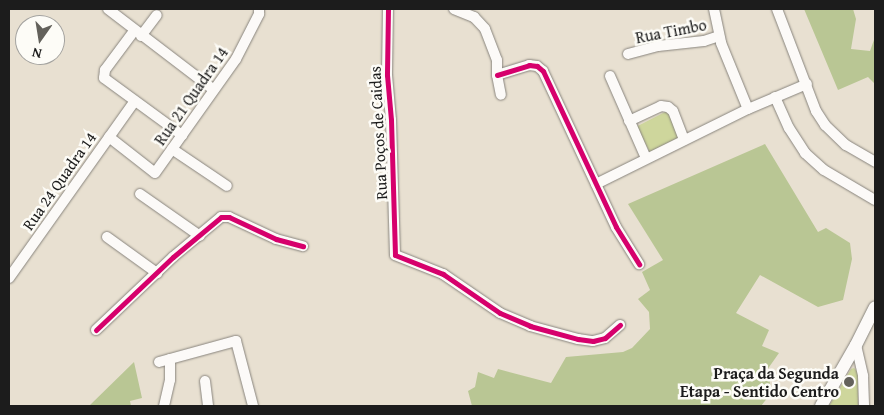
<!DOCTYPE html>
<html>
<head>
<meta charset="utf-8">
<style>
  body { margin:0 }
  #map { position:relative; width:884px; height:415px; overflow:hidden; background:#e8e0d1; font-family:"Gentium Book Plus",serif }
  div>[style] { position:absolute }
  .green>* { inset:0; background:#ced69c; transform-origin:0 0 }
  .forest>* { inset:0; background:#b9c694 }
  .roads { filter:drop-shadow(0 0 1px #88847d) drop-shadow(0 0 1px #88847d) }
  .minor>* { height:10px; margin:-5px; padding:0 5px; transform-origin:5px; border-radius:5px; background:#fcfaf8 }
  .major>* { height:12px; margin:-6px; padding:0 6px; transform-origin:6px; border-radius:6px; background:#fcfaf8 }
  .cycleway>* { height:5px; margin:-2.5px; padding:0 2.5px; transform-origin:2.5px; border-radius:2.5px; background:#d6006c }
  .dots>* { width:14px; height:14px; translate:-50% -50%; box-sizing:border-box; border:2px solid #fdfcf7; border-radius:50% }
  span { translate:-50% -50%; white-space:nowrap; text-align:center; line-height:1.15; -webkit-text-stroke:5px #fdfcf7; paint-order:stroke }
  .street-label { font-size:16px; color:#1c1c1c }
  .poi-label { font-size:16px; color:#1c1c1c; font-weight:700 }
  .right { translate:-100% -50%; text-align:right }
  .frame { position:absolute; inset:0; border:10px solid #1c1c1c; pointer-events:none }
  .north { position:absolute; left:15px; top:15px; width:50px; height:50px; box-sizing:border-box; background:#fdfcf7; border:1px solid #a3a29f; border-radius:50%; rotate:193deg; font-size:14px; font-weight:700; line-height:20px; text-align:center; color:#1c1c1c }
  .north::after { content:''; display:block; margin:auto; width:18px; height:22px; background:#63615b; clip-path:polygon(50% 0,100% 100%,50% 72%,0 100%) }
</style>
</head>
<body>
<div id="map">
  <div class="green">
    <div style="left:667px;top:111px;width:29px;height:34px;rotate:63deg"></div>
    <div style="clip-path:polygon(854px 368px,858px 372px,858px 406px,829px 406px,851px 369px)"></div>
  </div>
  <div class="forest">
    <div style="clip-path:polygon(804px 9px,853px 9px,856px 19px,851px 49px,870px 51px,875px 37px,875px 84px,868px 77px,838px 90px)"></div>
    <div style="clip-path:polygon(765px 144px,818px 232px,826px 228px,850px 243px,852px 259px,843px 300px,818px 307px,760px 275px,736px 313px,769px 330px,762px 346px,779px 353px,767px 370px,772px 392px,761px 406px,472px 406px,468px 391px,475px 387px,478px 372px,494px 378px,498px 369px,551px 383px,566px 357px,623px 352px,632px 348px,650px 329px,649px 312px,638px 299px,650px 290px,642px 272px,663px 260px,628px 204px)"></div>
    <div style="clip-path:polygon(134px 362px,142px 398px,130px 401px,131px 406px,89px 406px)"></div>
  </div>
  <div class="roads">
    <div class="minor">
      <div style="left:108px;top:9px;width:133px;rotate:37.4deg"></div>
      <div style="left:388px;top:9px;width:66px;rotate:90.9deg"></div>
      <div style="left:387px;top:75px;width:45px;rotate:84.9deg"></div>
      <div style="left:391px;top:120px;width:135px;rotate:88.3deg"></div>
      <div style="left:395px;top:255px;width:52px;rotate:21.6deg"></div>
      <div style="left:443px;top:274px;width:69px;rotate:34.4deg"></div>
      <div style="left:500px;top:313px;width:33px;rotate:23deg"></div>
      <div style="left:530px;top:326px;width:50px;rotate:15.2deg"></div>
      <div style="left:578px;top:339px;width:15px;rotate:8deg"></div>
      <div style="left:593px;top:341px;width:12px;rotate:-14deg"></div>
      <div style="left:605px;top:338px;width:20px;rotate:-41deg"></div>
      <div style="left:454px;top:9px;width:22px;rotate:22deg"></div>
      <div style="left:474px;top:17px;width:16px;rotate:47deg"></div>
      <div style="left:485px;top:29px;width:33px;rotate:69deg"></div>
      <div style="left:497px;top:60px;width:15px;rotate:90deg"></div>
      <div style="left:497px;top:75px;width:20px;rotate:79deg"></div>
      <div style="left:714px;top:9px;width:35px;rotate:78deg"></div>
      <div style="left:721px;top:43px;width:71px;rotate:67.8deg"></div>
      <div style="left:777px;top:9px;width:109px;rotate:69.1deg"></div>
      <div style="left:816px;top:111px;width:17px;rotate:57deg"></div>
      <div style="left:825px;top:125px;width:29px;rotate:44deg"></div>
      <div style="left:846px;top:145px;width:34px;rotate:30deg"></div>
      <div style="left:134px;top:31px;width:49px;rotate:126.6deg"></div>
      <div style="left:105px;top:70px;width:8px;rotate:97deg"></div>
      <div style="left:104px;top:78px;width:97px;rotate:36.2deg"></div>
      <div style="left:141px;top:36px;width:26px;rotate:-53deg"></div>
      <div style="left:628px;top:54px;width:31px;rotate:-15deg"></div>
      <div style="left:658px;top:46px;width:46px;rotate:-6.2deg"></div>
      <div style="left:704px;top:41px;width:16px;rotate:-18deg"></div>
      <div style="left:497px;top:75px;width:34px;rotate:-17deg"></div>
      <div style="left:529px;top:65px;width:8px;rotate:7deg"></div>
      <div style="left:537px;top:66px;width:8px;rotate:40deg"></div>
      <div style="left:543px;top:71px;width:172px;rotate:64.9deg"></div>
      <div style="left:616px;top:227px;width:44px;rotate:58.1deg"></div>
      <div style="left:610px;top:76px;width:90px;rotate:66.3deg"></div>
      <div style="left:775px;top:97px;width:34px;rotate:66deg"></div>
      <div style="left:789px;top:128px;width:30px;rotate:57deg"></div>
      <div style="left:805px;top:153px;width:25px;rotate:42deg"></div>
      <div style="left:824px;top:170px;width:59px;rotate:30.5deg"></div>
      <div style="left:629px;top:121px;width:35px;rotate:-25deg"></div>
      <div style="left:661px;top:106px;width:7px;rotate:8deg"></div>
      <div style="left:668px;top:107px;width:6px;rotate:39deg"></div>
      <div style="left:673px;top:111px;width:31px;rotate:69deg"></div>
      <div style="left:109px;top:137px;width:58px;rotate:38deg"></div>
      <div style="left:155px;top:173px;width:140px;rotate:-54.6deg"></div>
      <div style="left:236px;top:59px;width:51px;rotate:-62.9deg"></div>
      <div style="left:259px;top:14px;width:5px;rotate:-90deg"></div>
      <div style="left:172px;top:149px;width:66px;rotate:33.9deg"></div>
      <div style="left:596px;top:184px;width:169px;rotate:-26.3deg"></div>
      <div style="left:748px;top:109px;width:64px;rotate:-23deg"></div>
      <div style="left:140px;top:194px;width:73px;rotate:35deg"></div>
      <div style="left:107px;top:237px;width:62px;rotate:35.8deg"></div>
      <div style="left:9px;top:278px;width:217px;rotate:-54.6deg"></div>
      <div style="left:96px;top:330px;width:106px;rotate:-43.5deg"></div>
      <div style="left:173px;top:257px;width:62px;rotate:-39.8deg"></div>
      <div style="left:221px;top:217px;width:8px"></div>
      <div style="left:229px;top:217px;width:52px;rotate:25.1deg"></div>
      <div style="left:276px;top:239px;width:28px;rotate:15deg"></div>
      <div style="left:856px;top:345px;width:32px;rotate:77deg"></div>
      <div style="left:863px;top:376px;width:30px;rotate:88deg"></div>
      <div style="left:159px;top:362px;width:80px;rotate:-15.3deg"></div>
      <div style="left:236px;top:341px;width:67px;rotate:75.3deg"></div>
      <div style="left:205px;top:381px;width:25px;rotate:83deg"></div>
      <div style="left:164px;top:406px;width:27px;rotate:-77deg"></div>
      <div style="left:170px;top:380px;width:21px;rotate:-90deg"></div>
    </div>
    <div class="major">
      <div style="left:821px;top:406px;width:70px;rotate:-60.2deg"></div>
      <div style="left:856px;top:345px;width:42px;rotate:-63.4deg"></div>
    </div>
  </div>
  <div class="cycleway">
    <div style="left:388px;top:9px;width:66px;rotate:90.9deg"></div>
    <div style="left:387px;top:75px;width:45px;rotate:84.9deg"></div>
    <div style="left:391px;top:120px;width:135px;rotate:88.3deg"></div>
    <div style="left:395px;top:255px;width:52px;rotate:21.6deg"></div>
    <div style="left:443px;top:274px;width:69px;rotate:34.4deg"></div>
    <div style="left:500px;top:313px;width:33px;rotate:23deg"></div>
    <div style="left:530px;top:326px;width:50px;rotate:15.2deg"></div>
    <div style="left:578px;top:339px;width:15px;rotate:8deg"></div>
    <div style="left:593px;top:341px;width:12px;rotate:-14deg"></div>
    <div style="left:605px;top:338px;width:20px;rotate:-41deg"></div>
    <div style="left:497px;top:75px;width:34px;rotate:-17deg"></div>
    <div style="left:529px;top:65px;width:8px;rotate:7deg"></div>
    <div style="left:537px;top:66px;width:8px;rotate:40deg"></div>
    <div style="left:543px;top:71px;width:172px;rotate:64.9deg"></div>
    <div style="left:616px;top:227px;width:44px;rotate:58.1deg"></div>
    <div style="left:96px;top:330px;width:106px;rotate:-43.5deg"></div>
    <div style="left:173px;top:257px;width:62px;rotate:-39.8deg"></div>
    <div style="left:221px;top:217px;width:8px"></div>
    <div style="left:229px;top:217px;width:52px;rotate:25.1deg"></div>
    <div style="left:276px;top:239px;width:28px;rotate:15deg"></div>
  </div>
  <div class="dots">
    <div style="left:849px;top:382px;background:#63615b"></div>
  </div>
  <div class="street-label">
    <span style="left:671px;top:31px;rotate:-11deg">Rua Timbo</span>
    <span style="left:191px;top:96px;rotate:-55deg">Rua 21 Quadra 14</span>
    <span style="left:378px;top:133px;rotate:-93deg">Rua Poços de Caidas</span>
    <span style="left:59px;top:181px;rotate:-55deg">Rua 24 Quadra 14</span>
  </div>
  <div class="poi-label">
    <span class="right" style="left:839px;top:382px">Praça da Segunda<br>Etapa - Sentido Centro</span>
  </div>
  <div class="frame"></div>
  <div class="north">N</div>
</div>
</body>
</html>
